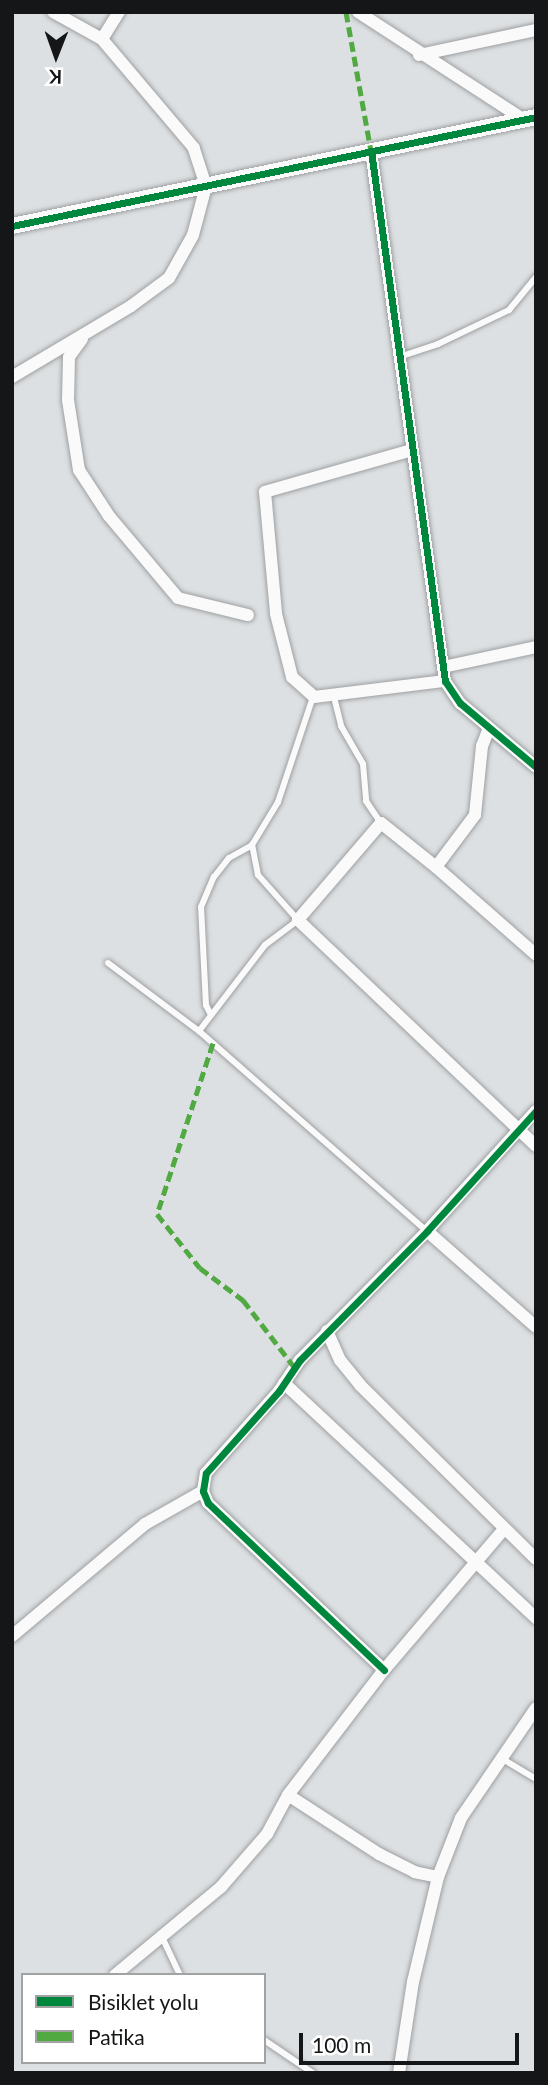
<!DOCTYPE html>
<html>
<head>
<meta charset="utf-8">
<style>
  body { margin:0 }
  #map { position:relative; width:548px; height:2085px; overflow:hidden; background:#dde0e2; font-family:Lato,sans-serif }
  div>[style] { position:absolute }
  .roads { filter:drop-shadow(0 0 2px #9ea0a2) drop-shadow(0 0 2px #9ea0a2) }
  .lane>* { height:6px; margin:-3px; padding:0 3px; transform-origin:3px; border-radius:3px; background:#fafafb }
  .street>* { height:12px; margin:-6px; padding:0 6px; transform-origin:6px; border-radius:6px; background:#fafafb }
  .secondary>* { height:16px; margin:-8px; padding:0 8px; transform-origin:8px; border-radius:8px; background:#fafafb }
  .quiet>* { height:5px; margin-top:-2.5px; transform-origin:0; background:repeating-linear-gradient(90deg,#51a942 0 10px,transparent 0 15px) }
  .cycleway>* { height:7px; margin:-3.5px; padding:0 3.5px; transform-origin:3.5px; border-radius:3.5px; background:#00873e }
  span { translate:-50% -50%; white-space:nowrap; text-align:center; line-height:1.15; -webkit-text-stroke:6px #fff; paint-order:stroke }
  .frame { position:absolute; inset:0; border:14px solid #141617; pointer-events:none }
  .legend { position:absolute; left:21px; top:1973px; width:245px; height:91px; box-sizing:border-box; background:#fff; border:2px solid #a1a2a2; margin:0; padding:9px 12px; list-style:none; font-size:21px; color:#141617 }
  .legend li { display:flex; align-items:center; gap:14px; height:35px }
  .legend b { width:35px; border:2px solid #a1a2a2 }
  .north { position:absolute; left:21px; top:21px; width:70px; height:70px; -webkit-text-stroke:5px #fff; paint-order:stroke; rotate:181deg; font-size:19px; font-weight:700; line-height:28px; text-align:center; color:#141617 }
  .north::after { content:''; display:block; margin:auto; width:24px; height:32px; background:#141617; clip-path:polygon(50% 0,100% 100%,50% 72%,0 100%) }
  .scale { position:absolute; left:299px; top:2033px; width:220px; height:32px; box-sizing:border-box; border:4px solid #141617; border-top:0; padding-left:9px; font-size:21px; line-height:24px; white-space:nowrap; color:#141617; -webkit-text-stroke:5px #fff; paint-order:stroke }
</style>
</head>
<body>
<div id="map">
  <div class="roads">
    <div class="lane">
      <div style="left:399px;top:357px;width:41px;rotate:-18.4deg"></div>
      <div style="left:438px;top:344px;width:79px;rotate:-25.6deg"></div>
      <div style="left:509px;top:310px;width:43px;rotate:-50.7deg"></div>
      <div style="left:334px;top:697px;width:30px;rotate:76deg"></div>
      <div style="left:341px;top:726px;width:44px;rotate:59.9deg"></div>
      <div style="left:363px;top:764px;width:37px;rotate:85deg"></div>
      <div style="left:366px;top:801px;width:27px;rotate:56deg"></div>
      <div style="left:108px;top:963px;width:114px;rotate:36.8deg"></div>
      <div style="left:199px;top:1031px;width:303px;rotate:41.3deg"></div>
      <div style="left:211px;top:1015px;width:11px;rotate:-117deg"></div>
      <div style="left:206px;top:1005px;width:98px;rotate:-92.9deg"></div>
      <div style="left:201px;top:907px;width:33px;rotate:-67deg"></div>
      <div style="left:214px;top:877px;width:24px;rotate:-52deg"></div>
      <div style="left:229px;top:858px;width:26px;rotate:-29deg"></div>
      <div style="left:199px;top:1031px;width:108px;rotate:-52.5deg"></div>
      <div style="left:265px;top:945px;width:41px;rotate:-37.1deg"></div>
      <div style="left:298px;top:920px;width:60px;rotate:-131.6deg"></div>
      <div style="left:258px;top:875px;width:31px;rotate:-101deg"></div>
      <div style="left:252px;top:845px;width:50px;rotate:-58.8deg"></div>
      <div style="left:278px;top:802px;width:111px;rotate:-71.6deg"></div>
      <div style="left:501px;top:1758px;width:41px;rotate:31deg"></div>
      <div style="left:162px;top:1937px;width:42px;rotate:64.7deg"></div>
      <div style="left:264px;top:2040px;width:59px;rotate:34deg"></div>
    </div>
    <div class="street">
      <div style="left:358px;top:12px;width:198px;rotate:33deg"></div>
      <div style="left:102px;top:39px;width:32px;rotate:-58deg"></div>
      <div style="left:419px;top:55px;width:120px;rotate:-12.1deg"></div>
      <div style="left:371px;top:151px;width:535px;rotate:82.05deg"></div>
      <div style="left:445px;top:681px;width:27px;rotate:56deg"></div>
      <div style="left:460px;top:703px;width:99px;rotate:40.1deg"></div>
      <div style="left:82px;top:339px;width:22px;rotate:126deg"></div>
      <div style="left:69px;top:357px;width:43px;rotate:91.3deg"></div>
      <div style="left:68px;top:400px;width:71px;rotate:81.1deg"></div>
      <div style="left:79px;top:470px;width:55px;rotate:56.9deg"></div>
      <div style="left:109px;top:516px;width:107px;rotate:49.9deg"></div>
      <div style="left:178px;top:598px;width:72px;rotate:13.7deg"></div>
      <div style="left:12px;top:377px;width:139px;rotate:-30.8deg"></div>
      <div style="left:131px;top:306px;width:47px;rotate:-36.4deg"></div>
      <div style="left:169px;top:278px;width:49px;rotate:-60.8deg"></div>
      <div style="left:193px;top:235px;width:51px;rotate:-75.1deg"></div>
      <div style="left:206px;top:186px;width:40px;rotate:-108deg"></div>
      <div style="left:194px;top:148px;width:143px;rotate:-130.2deg"></div>
      <div style="left:102px;top:39px;width:56px;rotate:-151.1deg"></div>
      <div style="left:412px;top:450px;width:153px;rotate:164.1deg"></div>
      <div style="left:265px;top:492px;width:122px;rotate:84.8deg"></div>
      <div style="left:276px;top:614px;width:65px;rotate:75.7deg"></div>
      <div style="left:292px;top:677px;width:30px;rotate:42deg"></div>
      <div style="left:314px;top:697px;width:132px;rotate:-7deg"></div>
      <div style="left:443px;top:667px;width:95px;rotate:-12.1deg"></div>
      <div style="left:489px;top:728px;width:19px;rotate:111deg"></div>
      <div style="left:482px;top:746px;width:69px;rotate:95.8deg"></div>
      <div style="left:475px;top:815px;width:65px;rotate:126.9deg"></div>
      <div style="left:436px;top:867px;width:133px;rotate:41.3deg"></div>
      <div style="left:436px;top:867px;width:70px;rotate:-141.3deg"></div>
      <div style="left:381px;top:823px;width:128px;rotate:130.6deg"></div>
      <div style="left:298px;top:920px;width:328px;rotate:43.5deg"></div>
      <div style="left:427px;top:1231px;width:145px;rotate:41.4deg"></div>
      <div style="left:327px;top:1331px;width:32px;rotate:66deg"></div>
      <div style="left:340px;top:1360px;width:32px;rotate:51deg"></div>
      <div style="left:360px;top:1385px;width:247px;rotate:44.7deg"></div>
      <div style="left:284px;top:1383px;width:345px;rotate:43deg"></div>
      <div style="left:12px;top:1636px;width:174px;rotate:-40.1deg"></div>
      <div style="left:145px;top:1524px;width:67px;rotate:-29.6deg"></div>
      <div style="left:384px;top:1670px;width:243px;rotate:-136.5deg"></div>
      <div style="left:208px;top:1503px;width:13px;rotate:-113deg"></div>
      <div style="left:203px;top:1491px;width:18px;rotate:-81deg"></div>
      <div style="left:206px;top:1473px;width:110px;rotate:-48.3deg"></div>
      <div style="left:279px;top:1391px;width:37px;rotate:-56deg"></div>
      <div style="left:300px;top:1360px;width:181px;rotate:-45.4deg"></div>
      <div style="left:427px;top:1231px;width:162px;rotate:-47.8deg"></div>
      <div style="left:438px;top:1877px;width:24px;rotate:-168deg"></div>
      <div style="left:415px;top:1872px;width:40px;rotate:-153.4deg"></div>
      <div style="left:379px;top:1854px;width:108px;rotate:-147deg"></div>
      <div style="left:288px;top:1795px;width:158px;rotate:-52.5deg"></div>
      <div style="left:384px;top:1670px;width:185px;rotate:-49.6deg"></div>
      <div style="left:115px;top:1975px;width:138px;rotate:-39.7deg"></div>
      <div style="left:221px;top:1887px;width:70px;rotate:-49deg"></div>
      <div style="left:267px;top:1834px;width:44px;rotate:-61.7deg"></div>
      <div style="left:399px;top:2073px;width:92px;rotate:-81.3deg"></div>
      <div style="left:413px;top:1982px;width:108px;rotate:-76.6deg"></div>
      <div style="left:438px;top:1877px;width:63px;rotate:-68.7deg"></div>
      <div style="left:461px;top:1818px;width:133px;rotate:-55.7deg"></div>
    </div>
    <div class="secondary">
      <div style="left:12px;top:226px;width:535px;rotate:-11.75deg"></div>
    </div>
  </div>
  <div class="quiet">
    <div style="left:346px;top:12px;width:141px;rotate:79.8deg"></div>
    <div style="left:213px;top:1043px;width:180px;rotate:108.1deg"></div>
    <div style="left:157px;top:1214px;width:69px;rotate:51.5deg"></div>
    <div style="left:200px;top:1268px;width:54px;rotate:36.7deg"></div>
    <div style="left:243px;top:1300px;width:86px;rotate:52.6deg"></div>
  </div>
  <div class="cycleway">
    <div style="left:371px;top:151px;width:535px;rotate:82.05deg"></div>
    <div style="left:445px;top:681px;width:27px;rotate:56deg"></div>
    <div style="left:460px;top:703px;width:99px;rotate:40.1deg"></div>
    <div style="left:12px;top:226px;width:535px;rotate:-11.75deg"></div>
    <div style="left:384px;top:1670px;width:243px;rotate:-136.5deg"></div>
    <div style="left:208px;top:1503px;width:13px;rotate:-113deg"></div>
    <div style="left:203px;top:1491px;width:18px;rotate:-81deg"></div>
    <div style="left:206px;top:1473px;width:110px;rotate:-48.3deg"></div>
    <div style="left:279px;top:1391px;width:37px;rotate:-56deg"></div>
    <div style="left:300px;top:1360px;width:181px;rotate:-45.4deg"></div>
    <div style="left:427px;top:1231px;width:162px;rotate:-47.8deg"></div>
  </div>
  <div class="frame"></div>
  <ul class="legend">
  <li><b style="height:9px;background:#00873e"></b>Bisiklet yolu</li>
  <li><b style="height:9px;background:#51a942"></b>Patika</li>
  </ul>
  <div class="north">K</div>
  <div class="scale">100 m</div>
</div>
</body>
</html>
